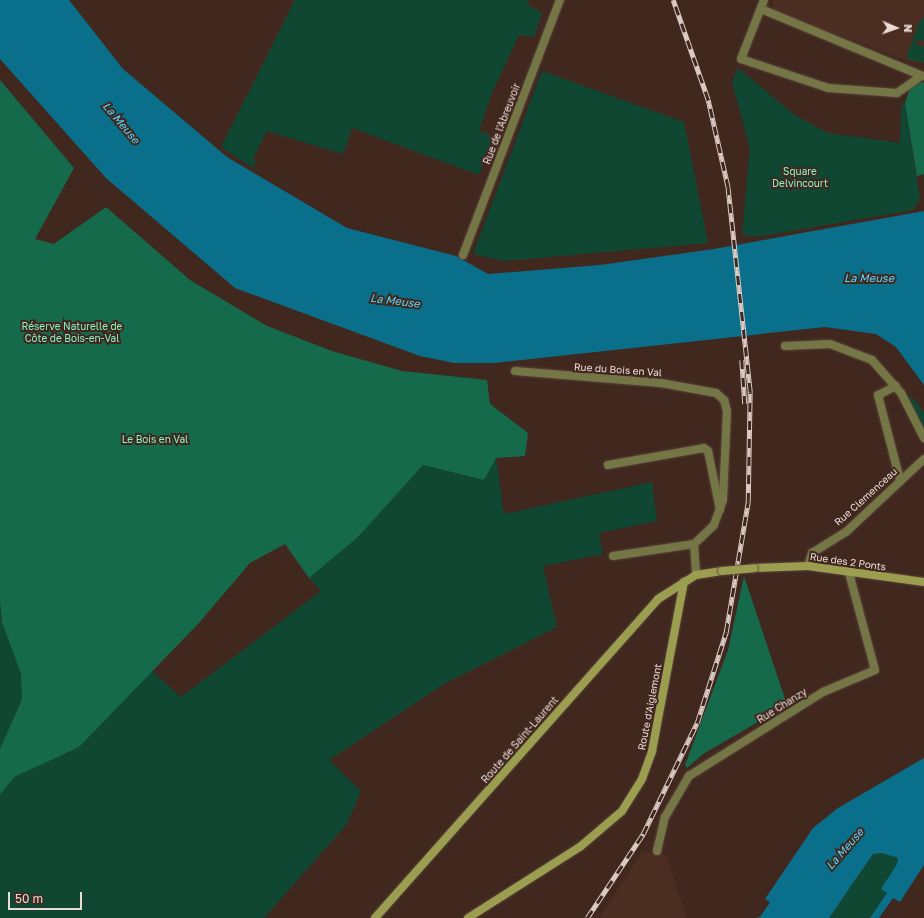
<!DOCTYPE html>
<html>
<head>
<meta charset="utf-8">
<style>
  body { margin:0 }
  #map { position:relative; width:924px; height:918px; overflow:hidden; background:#40281f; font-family:"Golos Text",sans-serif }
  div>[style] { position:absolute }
  .built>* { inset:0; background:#4c2d22 }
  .green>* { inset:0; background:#0f4733 }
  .forest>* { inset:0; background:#156a4c }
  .water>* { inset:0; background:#0a6f8a }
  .roads { filter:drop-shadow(0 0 1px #5b453c) drop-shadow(0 0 1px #5b453c) }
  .street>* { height:8px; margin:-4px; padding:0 4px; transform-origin:4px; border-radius:4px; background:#757646 }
  .secondary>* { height:8px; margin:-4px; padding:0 4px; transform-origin:4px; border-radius:4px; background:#9c9e4f }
  .rail>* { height:4.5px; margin-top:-2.25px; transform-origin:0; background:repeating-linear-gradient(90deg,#40281f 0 9px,#d9c9c2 0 18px); box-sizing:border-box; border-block:1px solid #d9c9c2 }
  .bridges { filter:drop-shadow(0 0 1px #5b453c) drop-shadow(0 0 1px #5b453c) }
  .secondary-bridge>* { height:8px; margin:-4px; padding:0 4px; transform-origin:4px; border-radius:4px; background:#9c9e4f }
  span { translate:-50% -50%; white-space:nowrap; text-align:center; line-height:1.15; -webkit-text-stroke:4px #40281f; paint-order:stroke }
  .street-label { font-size:10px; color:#ebdbd5 }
  .park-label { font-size:10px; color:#88f5c6 }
  .water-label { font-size:11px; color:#5cd7fe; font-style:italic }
  .north { position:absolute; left:876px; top:8px; width:40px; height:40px; -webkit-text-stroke:3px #40281f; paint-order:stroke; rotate:92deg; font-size:11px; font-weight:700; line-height:16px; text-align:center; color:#ebdbd5 }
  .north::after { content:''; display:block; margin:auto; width:14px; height:18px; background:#ebdbd5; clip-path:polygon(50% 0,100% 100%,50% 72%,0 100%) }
  .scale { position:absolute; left:8px; top:892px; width:74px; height:18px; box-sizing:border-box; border:2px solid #ebdbd5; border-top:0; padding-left:5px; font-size:12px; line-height:14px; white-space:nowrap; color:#ebdbd5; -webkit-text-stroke:3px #40281f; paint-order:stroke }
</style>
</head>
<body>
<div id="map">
  <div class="built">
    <div style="clip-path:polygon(772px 0,924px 0,924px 63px,908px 61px,774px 11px)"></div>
    <div style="clip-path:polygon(642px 852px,666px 854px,687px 918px,599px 918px)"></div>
  </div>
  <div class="green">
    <div style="clip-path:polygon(295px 0,529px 0,527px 4px,542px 13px,534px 37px,519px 35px,492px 93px,479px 131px,493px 136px,479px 175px,352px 128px,343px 154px,267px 131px,253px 158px,256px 160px,253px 168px,221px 147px)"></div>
    <div style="clip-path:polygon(921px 18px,924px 19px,924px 42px,917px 40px,914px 43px,924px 47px,924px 63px,906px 58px)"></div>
    <div style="clip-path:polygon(738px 68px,796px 116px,828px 133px,900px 143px,901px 106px,905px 103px,920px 199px,913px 210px,756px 237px,742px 234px,750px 149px,732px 82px)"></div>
    <div style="clip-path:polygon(542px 71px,684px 122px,708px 243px,504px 261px,473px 254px)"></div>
    <div style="clip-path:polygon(901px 393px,914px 399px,924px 413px,924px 438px)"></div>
    <div style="clip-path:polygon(496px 458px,504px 514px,652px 482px,657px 521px,599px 533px,603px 554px,543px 566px,557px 627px,444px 684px,329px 760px,361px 791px,347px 824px,264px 918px,0 918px,0 795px,14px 777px,79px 746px,152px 671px,181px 697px,321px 591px,309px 578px,358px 537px,423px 465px,484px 480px)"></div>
    <div style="clip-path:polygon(0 601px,2px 622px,21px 674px,22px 699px,0 749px)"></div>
    <div style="clip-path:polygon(882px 853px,898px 858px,897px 864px,881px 889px,887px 893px,870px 918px,829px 918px,873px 854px)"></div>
  </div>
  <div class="forest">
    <div style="clip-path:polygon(0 80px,74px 168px,35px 239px,54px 244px,106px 207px,190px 280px,267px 326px,332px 351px,402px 371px,487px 380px,490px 404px,528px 433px,525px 456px,496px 458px,484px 480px,423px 465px,358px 537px,309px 578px,285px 544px,250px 563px,198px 624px,79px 747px,14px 777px,0 795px,0 749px,22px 699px,21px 674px,2px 622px,0 601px)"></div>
    <div style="clip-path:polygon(924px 82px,924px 174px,917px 176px,905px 103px,911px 85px)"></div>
    <div style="clip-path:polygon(744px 576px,787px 705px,703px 754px,687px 768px,685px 765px,728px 650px)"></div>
  </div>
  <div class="water">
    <div style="clip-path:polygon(0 0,69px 0,123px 69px,227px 157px,347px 228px,456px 256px,488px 274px,600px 265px,714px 249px,924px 211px,924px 385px,896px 347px,876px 334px,825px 327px,494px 363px,454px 363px,420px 356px,235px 288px,106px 178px,0 59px)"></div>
    <div style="clip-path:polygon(924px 758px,924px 865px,900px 902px,893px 898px,879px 918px,870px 918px,887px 893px,881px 889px,897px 864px,898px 858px,882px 853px,873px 854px,829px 918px,756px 918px,760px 917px,770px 902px,765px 899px,813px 828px,838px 808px)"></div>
  </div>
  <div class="roads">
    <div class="street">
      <div style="left:764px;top:0;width:63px;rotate:111.3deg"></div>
      <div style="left:741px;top:59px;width:92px;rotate:18.4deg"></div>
      <div style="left:828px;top:88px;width:69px;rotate:4.1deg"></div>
      <div style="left:897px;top:93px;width:28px;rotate:-35deg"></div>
      <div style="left:761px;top:9px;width:175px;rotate:22.5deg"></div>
      <div style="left:463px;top:255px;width:273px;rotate:-69.2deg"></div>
      <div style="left:785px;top:346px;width:45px;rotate:-2.5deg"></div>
      <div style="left:830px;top:344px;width:45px;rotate:20.9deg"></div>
      <div style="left:872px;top:360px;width:44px;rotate:48.7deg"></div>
      <div style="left:901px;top:393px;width:51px;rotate:62.9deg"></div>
      <div style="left:515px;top:371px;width:146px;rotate:4.7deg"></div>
      <div style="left:661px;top:383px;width:56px;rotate:10.3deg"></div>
      <div style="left:716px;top:393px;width:11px;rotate:41deg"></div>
      <div style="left:724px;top:400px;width:11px;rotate:75deg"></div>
      <div style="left:727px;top:411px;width:89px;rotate:92.6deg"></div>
      <div style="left:723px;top:500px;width:27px;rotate:110deg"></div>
      <div style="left:714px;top:525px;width:28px;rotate:136deg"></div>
      <div style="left:896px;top:386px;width:20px;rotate:153deg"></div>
      <div style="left:878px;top:395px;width:88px;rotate:75.5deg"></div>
      <div style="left:608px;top:465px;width:97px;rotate:-10deg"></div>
      <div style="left:704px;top:448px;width:5px;rotate:37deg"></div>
      <div style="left:708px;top:451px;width:60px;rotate:78.5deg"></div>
      <div style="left:694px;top:544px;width:31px;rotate:86deg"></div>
      <div style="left:613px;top:556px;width:82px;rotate:-8.4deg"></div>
      <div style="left:808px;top:566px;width:14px;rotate:-73deg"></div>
      <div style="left:812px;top:553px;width:40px;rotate:-32deg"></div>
      <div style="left:846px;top:532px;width:107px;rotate:-43.1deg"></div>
      <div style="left:657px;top:851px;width:35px;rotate:-77deg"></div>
      <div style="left:665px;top:817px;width:48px;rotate:-59.7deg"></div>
      <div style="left:689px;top:776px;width:158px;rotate:-32.1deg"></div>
      <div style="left:823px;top:692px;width:56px;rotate:-22.9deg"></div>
      <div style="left:875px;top:670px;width:100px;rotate:-105deg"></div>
    </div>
    <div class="secondary">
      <div style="left:754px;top:568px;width:54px;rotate:-2.1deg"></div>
      <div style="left:808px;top:566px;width:117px;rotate:7.9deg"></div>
      <div style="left:375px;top:918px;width:426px;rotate:-48.4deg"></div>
      <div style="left:658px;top:599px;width:45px;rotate:-32.3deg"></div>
      <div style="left:696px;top:575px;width:26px;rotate:-9deg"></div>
      <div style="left:468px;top:918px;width:134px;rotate:-32.5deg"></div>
      <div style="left:581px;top:846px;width:54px;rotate:-40.5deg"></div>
      <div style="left:622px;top:811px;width:38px;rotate:-58deg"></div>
      <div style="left:642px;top:779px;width:30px;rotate:-70deg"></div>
      <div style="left:652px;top:751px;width:172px;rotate:-79.3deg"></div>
    </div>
  </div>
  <div class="rail">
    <div style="left:742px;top:360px;width:44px;rotate:86.1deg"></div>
    <div style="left:587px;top:918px;width:101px;rotate:-56.3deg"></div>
    <div style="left:643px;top:834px;width:123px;rotate:-64.1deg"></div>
    <div style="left:697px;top:723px;width:96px;rotate:-72.3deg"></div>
    <div style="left:726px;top:632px;width:132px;rotate:-80.4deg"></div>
    <div style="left:748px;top:502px;width:110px;rotate:-89deg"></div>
    <div style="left:750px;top:392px;width:205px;rotate:-96.2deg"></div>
    <div style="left:728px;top:188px;width:90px;rotate:-102.8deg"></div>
    <div style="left:708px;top:100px;width:106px;rotate:-109.3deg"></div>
  </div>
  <div class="bridges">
    <div class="secondary-bridge">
      <div style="left:722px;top:571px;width:32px;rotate:-5deg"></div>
    </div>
  </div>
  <div class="street-label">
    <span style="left:502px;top:124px;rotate:-69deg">Rue de l'Abreuvoir</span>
    <span style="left:618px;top:370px;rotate:4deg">Rue du Bois en Val</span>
    <span style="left:866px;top:497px;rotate:-42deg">Rue Clemenceau</span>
    <span style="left:848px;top:562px;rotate:8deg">Rue des 2 Ponts</span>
    <span style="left:782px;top:706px;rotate:-32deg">Rue Chanzy</span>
    <span style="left:650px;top:707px;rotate:-79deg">Route d'Aiglemont</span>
    <span style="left:520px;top:740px;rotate:-49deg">Route de Saint-Laurent</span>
  </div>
  <div class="park-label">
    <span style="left:800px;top:177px">Square<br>Delvincourt</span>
    <span style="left:72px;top:332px">Réserve Naturelle de<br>Côte de Bois-en-Val</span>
    <span style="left:155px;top:440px">Le Bois en Val</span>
  </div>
  <div class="water-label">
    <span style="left:121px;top:123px;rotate:50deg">La Meuse</span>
    <span style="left:869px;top:278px">La Meuse</span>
    <span style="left:395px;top:301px;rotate:7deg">La Meuse</span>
    <span style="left:845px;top:849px;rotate:-49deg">La Meuse</span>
  </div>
  <div class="north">N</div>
  <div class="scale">50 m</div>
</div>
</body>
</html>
